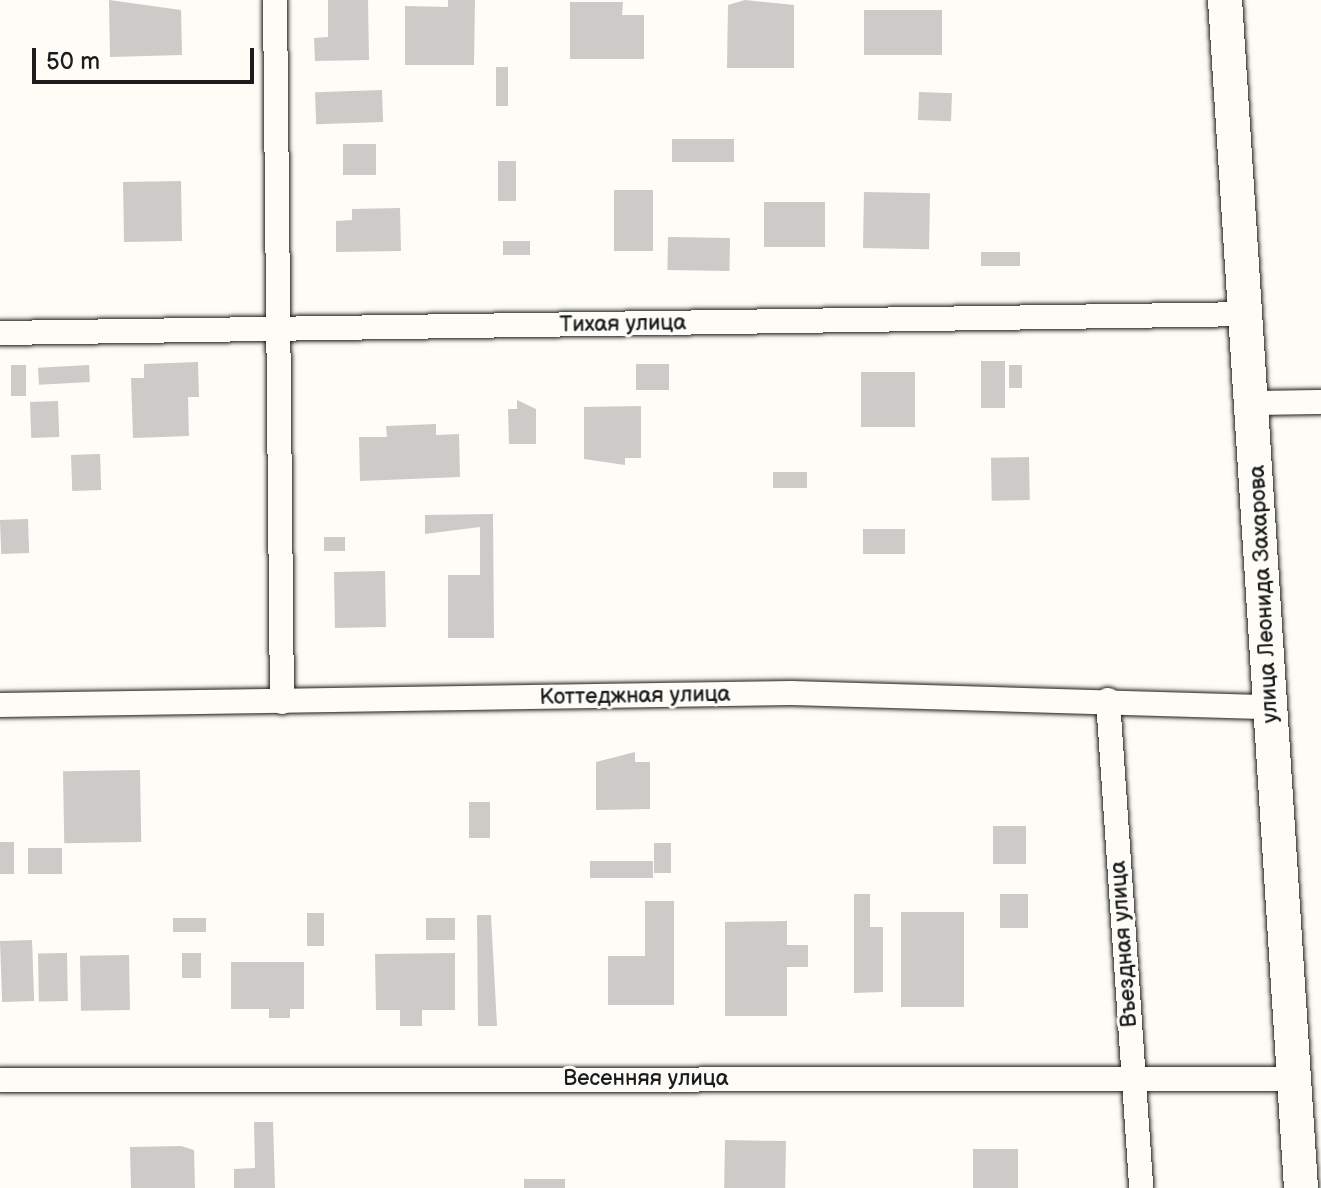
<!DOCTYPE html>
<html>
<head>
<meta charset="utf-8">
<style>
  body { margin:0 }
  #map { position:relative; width:1321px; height:1188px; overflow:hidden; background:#fdfcf7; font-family:"Balsamiq Sans",sans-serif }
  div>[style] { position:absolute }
  .building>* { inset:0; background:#cccbc8; transform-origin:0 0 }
  .roads { filter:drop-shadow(0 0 2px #1c1c1c) drop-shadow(0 0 2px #1c1c1c) }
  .minor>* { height:24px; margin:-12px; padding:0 12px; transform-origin:12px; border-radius:12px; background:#fdfcf7 }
  .secondary>* { height:34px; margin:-17px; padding:0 17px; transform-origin:17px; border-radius:17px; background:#fdfcf7 }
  span { translate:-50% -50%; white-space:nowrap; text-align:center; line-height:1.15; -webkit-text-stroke:6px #fdfcf7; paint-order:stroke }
  .street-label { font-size:22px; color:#1c1c1c }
  .scale { position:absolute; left:32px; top:48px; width:222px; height:36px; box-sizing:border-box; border:4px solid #1c1c1c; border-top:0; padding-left:10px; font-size:24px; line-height:28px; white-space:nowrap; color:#1c1c1c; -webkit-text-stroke:6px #fdfcf7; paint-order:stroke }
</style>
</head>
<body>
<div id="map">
  <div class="building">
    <div style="clip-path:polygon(109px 0,181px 10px,182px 55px,110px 57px)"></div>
    <div style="clip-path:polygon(328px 0,368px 0,369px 60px,315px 61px,314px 38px,328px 37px)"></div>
    <div style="clip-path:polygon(448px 0,475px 0,474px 65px,405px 65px,405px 6px,448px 7px)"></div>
    <div style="clip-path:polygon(745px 0,794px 5px,794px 68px,727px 68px,728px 5px)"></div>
    <div style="clip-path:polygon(570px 2px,623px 2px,622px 15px,644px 15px,644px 59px,570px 59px)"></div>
    <div style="left:864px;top:10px;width:78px;height:45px"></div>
    <div style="left:496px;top:67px;width:12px;height:39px"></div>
    <div style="left:382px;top:90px;width:32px;height:67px;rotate:88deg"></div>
    <div style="left:919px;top:92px;width:33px;height:28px;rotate:2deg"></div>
    <div style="left:672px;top:139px;width:62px;height:23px"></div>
    <div style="left:376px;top:144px;width:31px;height:33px;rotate:90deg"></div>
    <div style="left:498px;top:161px;width:18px;height:40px"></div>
    <div style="left:181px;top:181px;width:60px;height:58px;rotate:89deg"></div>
    <div style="left:614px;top:190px;width:39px;height:61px"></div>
    <div style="left:864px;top:192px;width:66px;height:56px;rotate:1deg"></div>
    <div style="left:764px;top:202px;width:61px;height:45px"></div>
    <div style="clip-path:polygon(400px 208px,401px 251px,336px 252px,336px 221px,352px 220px,352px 209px)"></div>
    <div style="left:668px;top:237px;width:62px;height:33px;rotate:1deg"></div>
    <div style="left:503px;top:241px;width:27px;height:14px"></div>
    <div style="left:981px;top:252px;width:39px;height:14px"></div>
    <div style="left:981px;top:361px;width:24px;height:47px"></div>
    <div style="clip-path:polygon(198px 362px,199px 397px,188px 397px,189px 436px,133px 438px,131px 378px,144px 378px,144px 364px)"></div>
    <div style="left:669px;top:364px;width:26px;height:33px;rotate:90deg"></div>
    <div style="left:11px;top:365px;width:15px;height:31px"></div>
    <div style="left:89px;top:365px;width:17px;height:51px;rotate:87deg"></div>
    <div style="left:1009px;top:365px;width:13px;height:23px"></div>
    <div style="left:915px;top:372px;width:55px;height:54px;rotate:90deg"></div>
    <div style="clip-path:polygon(517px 400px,536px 409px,536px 444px,509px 444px,508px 409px,517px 409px)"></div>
    <div style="left:58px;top:401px;width:36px;height:28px;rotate:88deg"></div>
    <div style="clip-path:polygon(641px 406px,641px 458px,625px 458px,625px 465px,584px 459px,584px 407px)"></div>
    <div style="clip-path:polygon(436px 424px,436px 435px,459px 434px,460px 477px,360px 481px,359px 437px,387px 437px,386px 426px)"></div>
    <div style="left:100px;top:454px;width:36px;height:29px;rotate:88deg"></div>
    <div style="left:1029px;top:457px;width:43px;height:38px;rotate:89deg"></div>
    <div style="left:773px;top:472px;width:34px;height:16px"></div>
    <div style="clip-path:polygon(493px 514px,494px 638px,448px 638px,448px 575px,480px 575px,480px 527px,425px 534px,425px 515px)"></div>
    <div style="left:28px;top:519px;width:34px;height:28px;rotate:88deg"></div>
    <div style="left:905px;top:529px;width:25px;height:42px;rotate:90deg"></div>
    <div style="left:324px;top:537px;width:21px;height:14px"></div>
    <div style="left:385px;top:571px;width:56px;height:51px;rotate:89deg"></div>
    <div style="clip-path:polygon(635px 752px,635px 762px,650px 762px,650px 809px,596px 810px,596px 762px)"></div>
    <div style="left:140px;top:770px;width:72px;height:77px;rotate:89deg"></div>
    <div style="left:469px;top:802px;width:21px;height:36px"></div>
    <div style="left:993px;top:826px;width:33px;height:38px"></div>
    <div style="left:0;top:842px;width:14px;height:32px"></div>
    <div style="left:654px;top:843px;width:17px;height:30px"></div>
    <div style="left:28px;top:848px;width:34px;height:26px"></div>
    <div style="left:653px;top:861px;width:17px;height:63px;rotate:90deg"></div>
    <div style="clip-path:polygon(854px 894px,870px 894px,870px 927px,883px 927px,883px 992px,854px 993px)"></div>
    <div style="left:1000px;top:894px;width:28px;height:34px"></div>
    <div style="clip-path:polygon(645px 901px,674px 901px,674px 1005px,608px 1005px,608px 956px,645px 956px)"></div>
    <div style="left:964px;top:912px;width:95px;height:63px;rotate:90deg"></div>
    <div style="left:307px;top:913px;width:17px;height:33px"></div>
    <div style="clip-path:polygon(477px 915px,491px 915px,497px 1026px,478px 1026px)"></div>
    <div style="left:173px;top:918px;width:33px;height:14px"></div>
    <div style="left:426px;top:918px;width:29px;height:22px"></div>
    <div style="clip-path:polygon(787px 921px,787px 945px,808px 945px,808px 967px,787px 967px,787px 1016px,725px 1016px,725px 922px)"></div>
    <div style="left:32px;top:940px;width:61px;height:32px;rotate:88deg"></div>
    <div style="left:67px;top:953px;width:48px;height:29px;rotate:89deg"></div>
    <div style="left:201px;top:953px;width:25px;height:19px;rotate:90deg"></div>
    <div style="clip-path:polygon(455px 953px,455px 1010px,422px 1010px,422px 1026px,400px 1026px,400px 1010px,376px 1010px,375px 954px)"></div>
    <div style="left:129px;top:955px;width:55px;height:49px;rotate:89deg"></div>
    <div style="clip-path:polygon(231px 962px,304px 962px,304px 1009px,290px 1009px,290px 1018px,269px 1018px,269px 1009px,231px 1009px)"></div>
    <div style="clip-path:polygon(254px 1122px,273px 1122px,275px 1188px,234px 1188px,234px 1169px,255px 1168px)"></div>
    <div style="left:725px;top:1140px;width:61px;height:48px;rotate:1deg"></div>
    <div style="clip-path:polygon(181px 1146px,194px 1150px,195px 1188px,131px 1188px,130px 1147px)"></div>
    <div style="left:973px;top:1149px;width:45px;height:39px"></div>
    <div style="left:524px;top:1179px;width:41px;height:9px"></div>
  </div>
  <div class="roads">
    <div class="minor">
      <div style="left:275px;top:0;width:702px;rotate:89.43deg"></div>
      <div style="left:0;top:333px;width:1246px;rotate:-0.87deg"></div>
      <div style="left:1254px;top:403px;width:67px;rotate:-0.9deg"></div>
      <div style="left:1108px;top:700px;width:489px;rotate:86.1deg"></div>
      <div style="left:0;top:705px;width:791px;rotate:-0.87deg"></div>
      <div style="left:791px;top:693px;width:479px;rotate:1.7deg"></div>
      <div style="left:0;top:1080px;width:1292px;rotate:-0.04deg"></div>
    </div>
    <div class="secondary">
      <div style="left:1225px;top:0;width:1190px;rotate:86.34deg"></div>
    </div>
  </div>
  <div class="street-label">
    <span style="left:623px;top:324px;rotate:-1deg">Тихая улица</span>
    <span style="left:1264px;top:594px;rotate:-93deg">улица Леонида Захарова</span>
    <span style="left:635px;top:696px;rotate:-1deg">Коттеджная улица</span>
    <span style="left:1124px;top:944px;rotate:-94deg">Въездная улица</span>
    <span style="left:646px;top:1079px">Весенняя улица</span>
  </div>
  <div class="scale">50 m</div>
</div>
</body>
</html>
